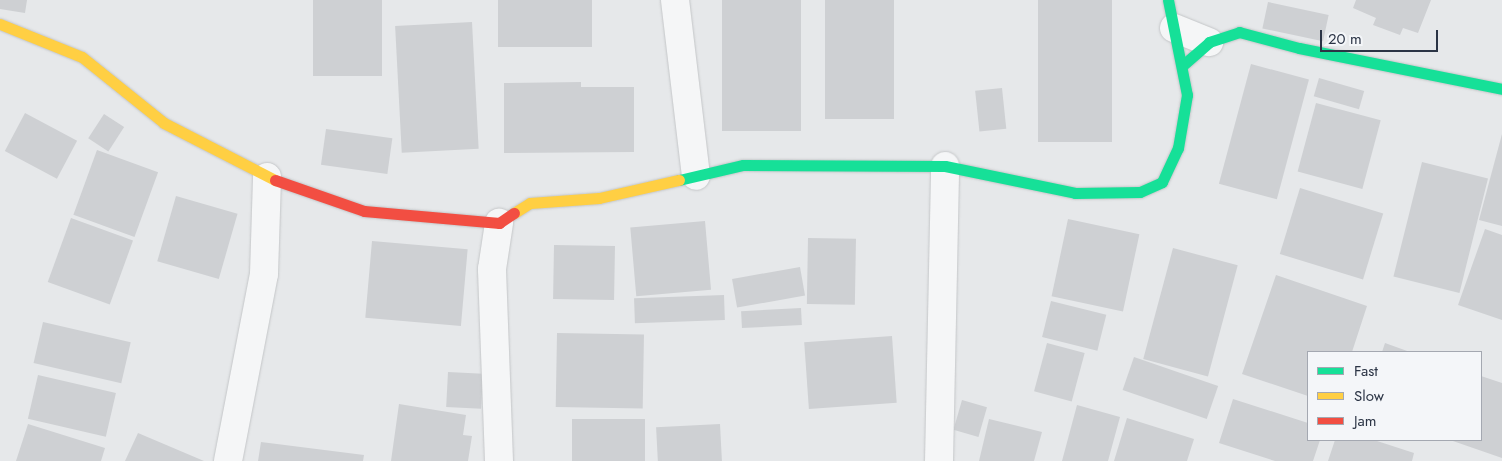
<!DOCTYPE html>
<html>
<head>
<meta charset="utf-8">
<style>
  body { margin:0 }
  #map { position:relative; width:1502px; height:461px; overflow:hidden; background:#e6e8ea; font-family:Jost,sans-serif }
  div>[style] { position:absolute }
  .building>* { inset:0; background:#ced0d3; transform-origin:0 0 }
  .roads { filter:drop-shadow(0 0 1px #c4c6c8) drop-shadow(0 0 1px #c4c6c8) }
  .street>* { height:28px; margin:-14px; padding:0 14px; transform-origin:14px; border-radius:14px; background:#f5f6f7 }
  .fast>* { height:11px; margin:-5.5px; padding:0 5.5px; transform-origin:5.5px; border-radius:5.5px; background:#16e098 }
  .slow>* { height:11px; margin:-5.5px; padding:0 5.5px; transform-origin:5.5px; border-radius:5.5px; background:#ffcf43 }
  .jam>* { height:11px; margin:-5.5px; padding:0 5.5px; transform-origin:5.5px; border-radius:5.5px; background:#f24e42 }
  span { translate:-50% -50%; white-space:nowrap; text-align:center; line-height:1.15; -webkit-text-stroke:4px #f4f6f9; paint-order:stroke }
  .legend { position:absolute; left:1307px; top:351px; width:175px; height:90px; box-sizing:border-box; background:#f4f6f9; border:1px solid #a4a8b1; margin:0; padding:6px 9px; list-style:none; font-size:15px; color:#2b3445 }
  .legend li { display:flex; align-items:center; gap:10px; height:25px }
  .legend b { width:25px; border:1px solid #a4a8b1 }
  .scale { position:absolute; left:1320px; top:30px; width:118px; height:22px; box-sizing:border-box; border:2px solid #2b3445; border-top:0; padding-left:6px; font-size:15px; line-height:18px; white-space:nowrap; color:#2b3445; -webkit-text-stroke:4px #f4f6f9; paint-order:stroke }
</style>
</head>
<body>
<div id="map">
  <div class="building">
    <div style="clip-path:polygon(0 0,27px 0,25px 13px,0 9px)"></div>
    <div style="left:313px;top:0;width:69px;height:76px"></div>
    <div style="left:498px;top:0;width:94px;height:47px"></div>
    <div style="left:722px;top:0;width:79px;height:131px"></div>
    <div style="left:825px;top:0;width:69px;height:119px"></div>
    <div style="left:1038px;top:0;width:74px;height:142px"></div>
    <div style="clip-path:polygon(1356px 0,1431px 0,1418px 33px,1403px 28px,1400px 35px,1373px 25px,1376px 18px,1353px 8px)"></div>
    <div style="left:1268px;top:2px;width:62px;height:27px;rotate:12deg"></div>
    <div style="left:472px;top:22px;width:127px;height:77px;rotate:87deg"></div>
    <div style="left:1251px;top:64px;width:60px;height:124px;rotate:15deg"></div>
    <div style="left:1319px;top:78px;width:47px;height:19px;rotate:16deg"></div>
    <div style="clip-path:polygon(581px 82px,581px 87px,634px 87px,634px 152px,504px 153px,504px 83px)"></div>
    <div style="left:1002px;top:88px;width:41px;height:27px;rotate:84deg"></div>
    <div style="left:1316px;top:103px;width:67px;height:71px;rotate:15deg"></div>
    <div style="left:25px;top:113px;width:59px;height:43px;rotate:28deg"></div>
    <div style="left:104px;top:114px;width:24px;height:29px;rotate:33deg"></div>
    <div style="left:326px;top:129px;width:67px;height:36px;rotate:8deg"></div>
    <div style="clip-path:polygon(1502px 134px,1502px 226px,1479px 220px)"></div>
    <div style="left:97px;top:150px;width:65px;height:69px;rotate:20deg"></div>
    <div style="left:1422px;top:162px;width:68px;height:118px;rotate:14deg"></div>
    <div style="left:1300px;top:188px;width:87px;height:69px;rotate:17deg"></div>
    <div style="left:176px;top:196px;width:64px;height:68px;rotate:16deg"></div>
    <div style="left:71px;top:218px;width:66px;height:68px;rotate:20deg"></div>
    <div style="left:1068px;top:219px;width:73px;height:79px;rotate:12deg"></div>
    <div style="left:705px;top:221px;width:69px;height:75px;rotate:85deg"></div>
    <div style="clip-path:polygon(1485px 229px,1502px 235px,1502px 320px,1458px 305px)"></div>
    <div style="left:808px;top:238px;width:48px;height:66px;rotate:1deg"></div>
    <div style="left:372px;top:241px;width:96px;height:77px;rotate:5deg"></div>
    <div style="left:615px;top:246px;width:54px;height:61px;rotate:91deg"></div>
    <div style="left:1173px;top:248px;width:67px;height:115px;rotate:15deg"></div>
    <div style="left:800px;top:267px;width:29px;height:69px;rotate:80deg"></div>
    <div style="clip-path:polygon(1276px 275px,1367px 306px,1352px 352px,1308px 352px,1308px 396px,1242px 374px)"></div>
    <div style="left:724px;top:295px;width:25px;height:90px;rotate:88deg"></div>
    <div style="left:1051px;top:301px;width:57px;height:37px;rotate:14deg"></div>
    <div style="left:801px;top:308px;width:17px;height:60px;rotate:87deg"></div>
    <div style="left:43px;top:322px;width:90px;height:42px;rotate:13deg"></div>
    <div style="left:557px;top:333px;width:87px;height:74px;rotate:1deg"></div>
    <div style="left:892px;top:336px;width:67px;height:88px;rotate:86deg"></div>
    <div style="left:1047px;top:343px;width:39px;height:50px;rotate:15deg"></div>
    <div style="clip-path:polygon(1385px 343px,1410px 352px,1382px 352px)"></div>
    <div style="left:1134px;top:357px;width:89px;height:35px;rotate:19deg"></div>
    <div style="left:448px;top:372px;width:35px;height:35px;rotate:3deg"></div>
    <div style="left:38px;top:375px;width:80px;height:45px;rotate:13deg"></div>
    <div style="clip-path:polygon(1481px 376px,1502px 383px,1502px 458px,1450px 440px,1481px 440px)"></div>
    <div style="clip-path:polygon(1233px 399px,1308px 423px,1308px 440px,1320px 440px,1313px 461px,1275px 461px,1219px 443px)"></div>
    <div style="left:962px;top:400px;width:26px;height:31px;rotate:16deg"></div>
    <div style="clip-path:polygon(399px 404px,466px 415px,463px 435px,472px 436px,468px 461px,391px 461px)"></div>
    <div style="clip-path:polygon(1077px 405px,1120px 417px,1108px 461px,1062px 461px)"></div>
    <div style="clip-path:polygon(1127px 418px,1194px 439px,1187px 461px,1114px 461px)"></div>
    <div style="left:645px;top:419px;width:42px;height:73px;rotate:90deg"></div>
    <div style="clip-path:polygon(989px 419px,1042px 432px,1034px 461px,979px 461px)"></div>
    <div style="clip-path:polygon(28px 424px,105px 448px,101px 461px,16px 461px)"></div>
    <div style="left:720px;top:424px;width:37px;height:64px;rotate:87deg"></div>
    <div style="clip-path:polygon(138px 433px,204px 461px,125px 461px)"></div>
    <div style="clip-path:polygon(1335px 440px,1374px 440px,1414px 453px,1412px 461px,1328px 461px)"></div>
    <div style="clip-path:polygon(261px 442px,364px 455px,363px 461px,258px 461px)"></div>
  </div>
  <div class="roads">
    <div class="street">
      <div style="left:675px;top:0;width:177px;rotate:83.2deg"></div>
      <div style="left:1174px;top:28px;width:38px;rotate:22deg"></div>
      <div style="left:228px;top:461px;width:190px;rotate:-79.1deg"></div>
      <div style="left:264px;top:274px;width:97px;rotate:-88.2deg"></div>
      <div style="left:499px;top:461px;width:192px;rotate:-92.1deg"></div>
      <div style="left:492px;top:269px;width:47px;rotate:-81.3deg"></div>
      <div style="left:939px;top:461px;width:295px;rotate:-88.8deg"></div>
    </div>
    <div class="fast">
      <div style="left:1183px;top:65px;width:35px;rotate:-41deg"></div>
      <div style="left:1209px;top:42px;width:32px;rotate:-18deg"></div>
      <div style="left:1239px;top:32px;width:62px;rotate:14.9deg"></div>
      <div style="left:1299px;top:48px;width:207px;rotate:11.4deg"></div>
      <div style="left:679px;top:180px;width:66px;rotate:-13.2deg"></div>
      <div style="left:743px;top:165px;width:202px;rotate:0.3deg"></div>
      <div style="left:945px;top:166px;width:133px;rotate:11.7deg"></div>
      <div style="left:1075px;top:193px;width:65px;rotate:-0.9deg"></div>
      <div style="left:1140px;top:192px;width:24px;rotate:-24deg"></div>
      <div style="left:1162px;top:182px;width:38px;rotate:-65deg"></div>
      <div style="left:1178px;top:148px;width:54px;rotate:-80.4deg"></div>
      <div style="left:1187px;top:95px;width:97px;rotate:-101.3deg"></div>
    </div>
    <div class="slow">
      <div style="left:0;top:24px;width:88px;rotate:21.9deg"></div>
      <div style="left:82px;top:57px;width:105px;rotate:38.8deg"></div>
      <div style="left:164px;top:123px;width:125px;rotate:27.2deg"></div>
      <div style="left:514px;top:213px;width:19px;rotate:-32deg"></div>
      <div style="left:530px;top:203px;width:69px;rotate:-4.1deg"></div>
      <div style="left:599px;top:198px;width:82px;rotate:-12.7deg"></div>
    </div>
    <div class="jam">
      <div style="left:275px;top:180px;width:94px;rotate:19.2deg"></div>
      <div style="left:364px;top:211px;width:136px;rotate:5.1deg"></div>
      <div style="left:499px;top:223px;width:18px;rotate:-34deg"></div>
    </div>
  </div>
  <ul class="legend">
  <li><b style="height:6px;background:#16e098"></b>Fast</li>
  <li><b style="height:6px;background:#ffcf43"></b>Slow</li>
  <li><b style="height:6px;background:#f24e42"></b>Jam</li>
  </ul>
  <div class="scale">20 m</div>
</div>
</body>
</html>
